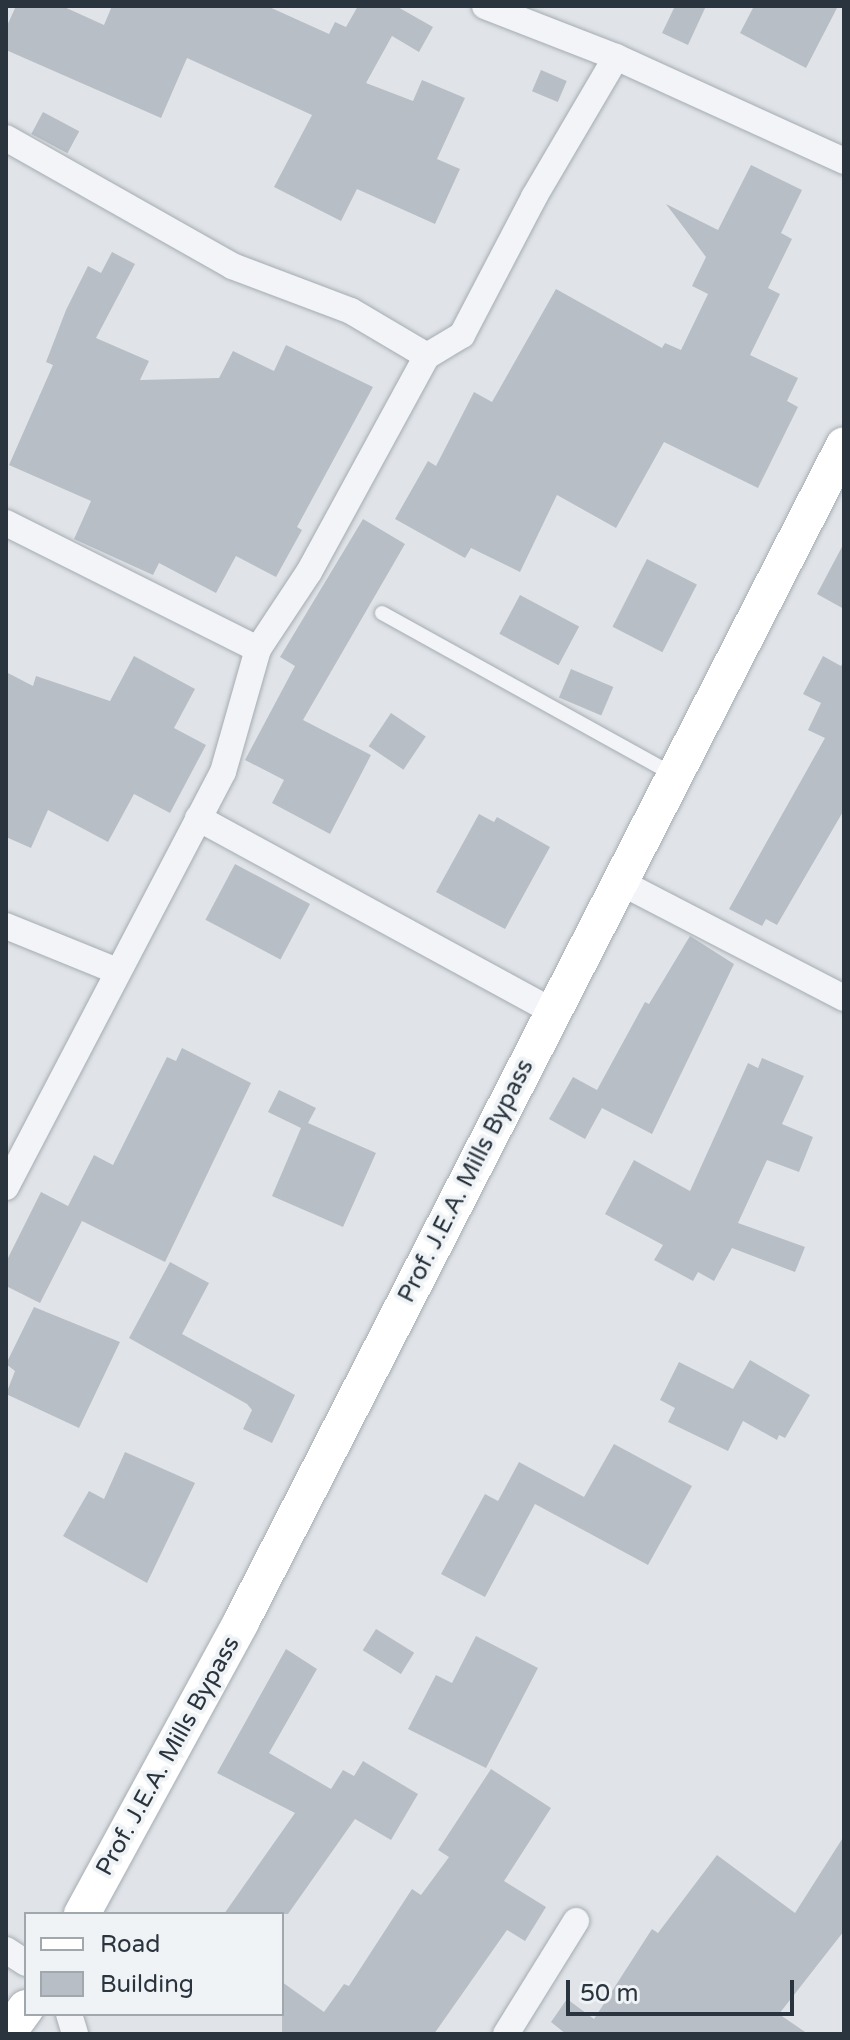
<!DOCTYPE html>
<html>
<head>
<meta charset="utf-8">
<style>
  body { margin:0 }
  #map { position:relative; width:850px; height:2040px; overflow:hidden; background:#e0e4e8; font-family:"Varela Round",sans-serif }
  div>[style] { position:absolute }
  .building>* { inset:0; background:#b7bec5; transform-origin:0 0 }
  .roads { filter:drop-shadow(0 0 2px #a5acb2) drop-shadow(0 0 2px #a5acb2) }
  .lane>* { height:14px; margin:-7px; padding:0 7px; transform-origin:7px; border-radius:7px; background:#f2f4f7 }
  .street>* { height:26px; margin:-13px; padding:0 13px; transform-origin:13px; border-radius:13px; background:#f2f4f7 }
  .secondary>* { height:36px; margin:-18px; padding:0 18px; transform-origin:18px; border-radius:18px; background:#fff }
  span { translate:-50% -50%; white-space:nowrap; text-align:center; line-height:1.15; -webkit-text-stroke:8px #eff3f6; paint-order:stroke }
  .street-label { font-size:24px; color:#29343f }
  .frame { position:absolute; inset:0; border:8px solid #29343f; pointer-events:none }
  .legend { position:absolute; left:24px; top:1912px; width:260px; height:104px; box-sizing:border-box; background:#eff3f6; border:2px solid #a0a7ad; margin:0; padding:10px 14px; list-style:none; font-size:24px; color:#29343f }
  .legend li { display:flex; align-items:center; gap:16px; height:40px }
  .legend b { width:40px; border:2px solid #a0a7ad }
  .scale { position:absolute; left:566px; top:1980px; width:228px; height:36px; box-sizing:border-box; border:4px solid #29343f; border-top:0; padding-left:10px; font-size:24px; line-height:28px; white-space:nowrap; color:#29343f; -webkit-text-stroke:6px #eff3f6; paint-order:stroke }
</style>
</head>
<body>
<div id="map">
  <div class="building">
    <div style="clip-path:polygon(16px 6px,62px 6px,104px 25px,112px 6px,267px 6px,329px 34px,335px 22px,346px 27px,358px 6px,396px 6px,433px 27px,419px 52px,392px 36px,366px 83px,413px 101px,422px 80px,465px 98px,437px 159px,460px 169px,435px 224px,357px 189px,341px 221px,274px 187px,312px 115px,187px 58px,161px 118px,6px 50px,6px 28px)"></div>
    <div style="clip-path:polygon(675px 6px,706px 6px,688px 45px,662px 33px)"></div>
    <div style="clip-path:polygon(754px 6px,838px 6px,806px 68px,740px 33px)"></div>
    <div style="left:541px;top:70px;width:28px;height:23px;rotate:23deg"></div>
    <div style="left:43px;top:112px;width:41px;height:25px;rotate:28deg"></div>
    <div style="clip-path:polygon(751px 165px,802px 190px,781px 233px,792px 239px,768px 288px,780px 294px,750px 355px,798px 378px,787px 401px,798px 407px,758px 488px,664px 442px,616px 528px,557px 495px,520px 572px,471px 548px,465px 558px,395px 519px,428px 461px,436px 466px,474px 392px,492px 402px,556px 289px,662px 348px,665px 343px,681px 350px,708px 294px,692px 286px,706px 257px,666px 204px,718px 230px)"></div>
    <div style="clip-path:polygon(112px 252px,135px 264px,96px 338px,149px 361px,140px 380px,219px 378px,233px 351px,274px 371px,286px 345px,373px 387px,297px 527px,302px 530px,276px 577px,236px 556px,216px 593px,159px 563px,153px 575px,74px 539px,91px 501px,9px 465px,53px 365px,46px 362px,66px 310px,88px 266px,101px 273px)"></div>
    <div style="clip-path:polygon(363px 519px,405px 544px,303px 720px,371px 755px,330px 834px,272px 803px,284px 780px,245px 760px,295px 666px,280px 657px)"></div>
    <div style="clip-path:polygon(844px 543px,844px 609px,817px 594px)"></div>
    <div style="left:647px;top:559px;width:56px;height:76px;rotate:27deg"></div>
    <div style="left:520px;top:595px;width:67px;height:44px;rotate:28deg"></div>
    <div style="clip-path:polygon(134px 656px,195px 689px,174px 728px,206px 745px,170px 813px,134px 794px,108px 842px,48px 810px,31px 848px,6px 837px,6px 672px,33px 686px,36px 676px,110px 701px)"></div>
    <div style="clip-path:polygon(823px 656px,841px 666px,844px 660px,844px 810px,777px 925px,766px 919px,762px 926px,729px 909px,825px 738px,808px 730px,821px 703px,803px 694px)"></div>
    <div style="left:571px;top:669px;width:46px;height:31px;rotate:23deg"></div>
    <div style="left:391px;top:713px;width:42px;height:40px;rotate:34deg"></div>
    <div style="clip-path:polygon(479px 814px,494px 822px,497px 817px,550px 847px,505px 929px,436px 892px)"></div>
    <div style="left:235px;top:864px;width:85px;height:63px;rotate:28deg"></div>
    <div style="clip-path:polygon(690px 936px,734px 964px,652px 1134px,602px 1108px,585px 1139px,549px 1119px,573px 1077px,597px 1090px,645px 1002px,649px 1004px)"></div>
    <div style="clip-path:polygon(182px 1048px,251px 1083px,165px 1262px,82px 1221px,40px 1303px,6px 1286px,6px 1262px,41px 1192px,68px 1206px,94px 1155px,113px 1165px,167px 1057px,176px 1061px)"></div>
    <div style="clip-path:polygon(762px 1058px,804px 1076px,782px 1124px,813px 1137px,799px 1172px,767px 1160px,738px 1223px,805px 1247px,795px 1272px,732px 1248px,714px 1281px,698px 1272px,693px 1281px,654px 1260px,663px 1245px,605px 1214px,634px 1160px,690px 1191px,748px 1063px,758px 1068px)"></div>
    <div style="clip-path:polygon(279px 1090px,316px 1108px,308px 1123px,376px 1153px,343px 1227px,272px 1196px,301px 1128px,268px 1112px)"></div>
    <div style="clip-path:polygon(170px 1262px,209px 1283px,182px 1334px,295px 1395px,272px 1443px,243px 1429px,252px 1410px,247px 1404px,129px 1338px)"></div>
    <div style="clip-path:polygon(34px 1307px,120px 1342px,79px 1428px,6px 1394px,15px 1371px,6px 1364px)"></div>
    <div style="clip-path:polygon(750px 1360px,810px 1395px,785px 1438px,779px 1435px,777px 1440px,743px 1421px,728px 1451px,668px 1422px,675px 1408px,660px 1400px,679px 1362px,733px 1389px)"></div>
    <div style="clip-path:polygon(614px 1444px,692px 1486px,648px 1565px,535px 1504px,485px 1597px,441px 1574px,485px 1494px,498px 1501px,519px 1462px,584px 1497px)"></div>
    <div style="clip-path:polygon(125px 1452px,195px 1483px,147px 1583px,63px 1536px,89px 1491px,104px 1499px)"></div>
    <div style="left:376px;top:1629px;width:45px;height:25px;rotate:32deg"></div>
    <div style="clip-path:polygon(476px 1636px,538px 1668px,486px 1768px,408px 1729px,436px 1675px,452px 1683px)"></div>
    <div style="clip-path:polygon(286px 1649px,317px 1669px,269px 1753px,331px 1789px,343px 1770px,354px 1776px,363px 1761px,418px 1794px,391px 1840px,355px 1819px,288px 1914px,224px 1914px,295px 1813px,217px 1773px)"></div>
    <div style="clip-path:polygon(491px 1769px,551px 1808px,504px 1881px,546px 1907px,525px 1941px,507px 1930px,434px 2034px,282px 2034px,282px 1982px,324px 2012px,344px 1984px,349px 1986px,412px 1889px,421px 1895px,449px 1857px,438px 1850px)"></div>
    <div style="clip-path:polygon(844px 1836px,844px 1931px,779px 2014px,808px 2034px,566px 2034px,551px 2022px,567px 1999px,594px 2019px,652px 1929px,658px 1933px,717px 1855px,795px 1913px)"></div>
  </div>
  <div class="roads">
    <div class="lane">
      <div style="left:382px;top:613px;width:333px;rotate:29deg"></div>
    </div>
    <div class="street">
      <div style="left:485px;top:6px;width:141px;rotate:21.3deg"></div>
      <div style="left:616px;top:57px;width:251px;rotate:24.5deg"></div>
      <div style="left:6px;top:138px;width:260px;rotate:29.5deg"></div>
      <div style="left:232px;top:266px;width:127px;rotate:20.7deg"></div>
      <div style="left:351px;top:311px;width:88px;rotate:30.6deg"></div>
      <div style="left:6px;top:523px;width:282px;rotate:26.6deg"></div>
      <div style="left:198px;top:818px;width:403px;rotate:28.6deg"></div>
      <div style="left:622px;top:883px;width:250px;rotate:27.4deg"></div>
      <div style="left:6px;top:926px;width:120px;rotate:22.1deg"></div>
      <div style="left:6px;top:1187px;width:468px;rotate:-62.4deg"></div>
      <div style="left:223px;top:772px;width:128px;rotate:-74.1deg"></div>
      <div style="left:258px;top:649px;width:92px;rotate:-56.5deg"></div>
      <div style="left:309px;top:572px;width:246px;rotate:-61.4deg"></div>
      <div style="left:427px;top:356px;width:41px;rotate:-31deg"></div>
      <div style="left:462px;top:335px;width:156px;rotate:-62.4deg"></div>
      <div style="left:534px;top:197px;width:162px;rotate:-59.6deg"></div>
      <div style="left:6px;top:1950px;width:24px;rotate:33deg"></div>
      <div style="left:69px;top:2014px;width:21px;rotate:73deg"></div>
      <div style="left:506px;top:2034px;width:133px;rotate:-58.2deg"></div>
    </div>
    <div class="secondary">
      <div style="left:82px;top:1914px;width:332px;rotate:-61.4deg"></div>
      <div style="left:241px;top:1622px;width:1322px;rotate:-62.87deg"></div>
      <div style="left:7px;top:2034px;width:32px;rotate:-54deg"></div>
    </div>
  </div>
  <div class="street-label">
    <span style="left:466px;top:1181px;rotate:-63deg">Prof. J.E.A. Mills Bypass</span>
    <span style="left:168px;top:1756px;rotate:-61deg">Prof. J.E.A. Mills Bypass</span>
  </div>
  <div class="frame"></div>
  <ul class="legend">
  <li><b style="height:10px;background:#fff"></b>Road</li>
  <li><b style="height:22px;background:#b7bec5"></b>Building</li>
  </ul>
  <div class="scale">50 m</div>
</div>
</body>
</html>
